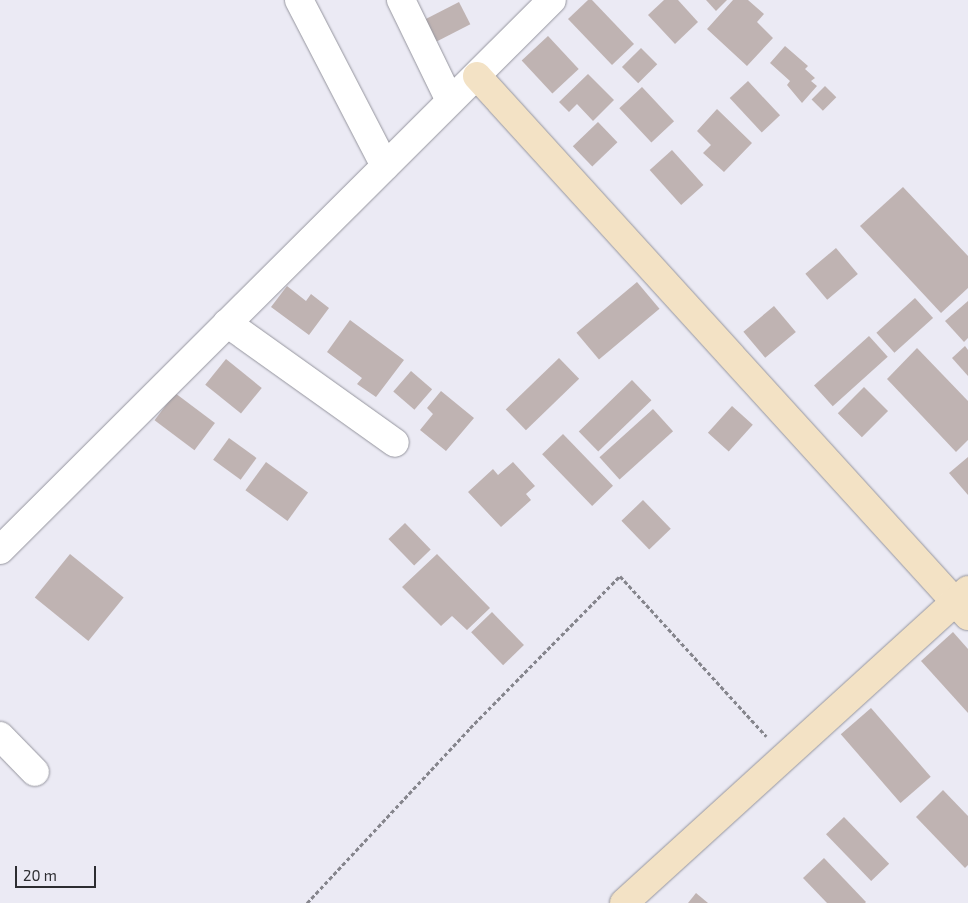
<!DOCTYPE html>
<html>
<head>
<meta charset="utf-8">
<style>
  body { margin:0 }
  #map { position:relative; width:968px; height:903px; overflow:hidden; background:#ebeaf4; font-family:"Exo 2",sans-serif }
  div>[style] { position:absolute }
  .building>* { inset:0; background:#bfb3b2; transform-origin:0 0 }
  .path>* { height:3px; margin-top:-1.5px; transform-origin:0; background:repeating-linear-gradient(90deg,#85858c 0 4px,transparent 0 6.5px) }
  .roads { filter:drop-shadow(0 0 1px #95959e) drop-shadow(0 0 1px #95959e) }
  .street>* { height:28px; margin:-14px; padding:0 14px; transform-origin:14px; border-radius:14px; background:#fff }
  .secondary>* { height:28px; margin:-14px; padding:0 14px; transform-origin:14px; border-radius:14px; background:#f3e2c5 }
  span { translate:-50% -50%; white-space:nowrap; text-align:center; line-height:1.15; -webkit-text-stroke:5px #ebeaf4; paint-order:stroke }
  .scale { position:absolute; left:15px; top:866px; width:81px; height:22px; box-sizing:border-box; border:2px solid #2d2d31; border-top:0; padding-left:6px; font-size:15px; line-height:18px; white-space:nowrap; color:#2d2d31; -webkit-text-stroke:4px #ebeaf4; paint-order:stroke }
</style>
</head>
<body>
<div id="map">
  <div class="building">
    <div style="clip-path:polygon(588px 0,592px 0,634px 44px,612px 65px,568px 19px)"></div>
    <div style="clip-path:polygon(664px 0,678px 0,698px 22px,675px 44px,648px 15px)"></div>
    <div style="clip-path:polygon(706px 0,727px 0,716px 11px)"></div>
    <div style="clip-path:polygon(733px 0,748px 0,764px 14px,757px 22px,773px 38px,747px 66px,707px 29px)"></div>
    <div style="left:459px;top:2px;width:25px;height:40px;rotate:63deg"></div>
    <div style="left:548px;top:36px;width:45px;height:36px;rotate:47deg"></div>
    <div style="clip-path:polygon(785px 46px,808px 66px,805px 69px,815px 78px,811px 81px,817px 86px,802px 103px,787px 85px,790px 81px,770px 63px)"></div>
    <div style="left:641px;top:48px;width:23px;height:27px;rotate:45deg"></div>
    <div style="clip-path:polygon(588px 74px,614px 100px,593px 121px,577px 104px,569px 112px,559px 102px)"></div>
    <div style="left:748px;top:81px;width:47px;height:25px;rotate:47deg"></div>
    <div style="left:825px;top:86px;width:16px;height:19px;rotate:45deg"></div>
    <div style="left:642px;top:87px;width:47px;height:31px;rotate:47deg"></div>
    <div style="clip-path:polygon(717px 109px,752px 143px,724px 172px,703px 153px,711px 145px,697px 131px)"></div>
    <div style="left:598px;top:122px;width:28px;height:35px;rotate:46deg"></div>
    <div style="left:672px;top:150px;width:47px;height:30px;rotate:48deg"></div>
    <div style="clip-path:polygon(903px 187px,968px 256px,968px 288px,941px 313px,860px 226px)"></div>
    <div style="left:836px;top:248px;width:34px;height:40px;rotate:50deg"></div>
    <div style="left:637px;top:282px;width:35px;height:79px;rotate:50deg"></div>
    <div style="clip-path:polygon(287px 286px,306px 301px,311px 294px,329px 308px,309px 335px,271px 307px)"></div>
    <div style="left:915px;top:298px;width:27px;height:52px;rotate:48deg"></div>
    <div style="clip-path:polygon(968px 301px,968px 338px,964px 342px,945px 321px)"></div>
    <div style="left:774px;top:306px;width:34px;height:40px;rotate:50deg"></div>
    <div style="clip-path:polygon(350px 320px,404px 360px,376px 397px,357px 384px,362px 378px,327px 352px)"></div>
    <div style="left:869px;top:336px;width:28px;height:74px;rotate:48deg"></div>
    <div style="clip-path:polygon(965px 346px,968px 350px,968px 376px,952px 358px)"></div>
    <div style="clip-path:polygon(917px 348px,968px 401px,968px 440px,956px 452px,887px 379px)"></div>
    <div style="left:559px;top:358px;width:29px;height:74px;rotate:46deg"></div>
    <div style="left:226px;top:359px;width:46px;height:33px;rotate:39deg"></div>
    <div style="left:411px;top:371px;width:28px;height:27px;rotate:41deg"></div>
    <div style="left:632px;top:380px;width:28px;height:74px;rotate:46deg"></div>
    <div style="left:864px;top:387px;width:34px;height:37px;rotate:45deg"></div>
    <div style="clip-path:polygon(441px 391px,474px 418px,446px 451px,420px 430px,433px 414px,427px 408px)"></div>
    <div style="left:175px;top:393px;width:50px;height:34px;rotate:37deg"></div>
    <div style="left:732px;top:406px;width:28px;height:36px;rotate:42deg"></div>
    <div style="left:653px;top:409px;width:30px;height:72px;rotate:48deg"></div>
    <div style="left:563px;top:434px;width:72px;height:29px;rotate:46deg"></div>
    <div style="left:229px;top:438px;width:34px;height:27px;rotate:36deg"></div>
    <div style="clip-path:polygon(968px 457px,968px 495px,949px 473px)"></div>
    <div style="left:266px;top:462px;width:52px;height:35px;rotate:36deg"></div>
    <div style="clip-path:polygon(513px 462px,535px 486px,526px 494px,531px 500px,501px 527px,468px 492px,493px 469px,498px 475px)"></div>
    <div style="left:643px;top:500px;width:40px;height:30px;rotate:46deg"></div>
    <div style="left:405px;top:523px;width:37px;height:23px;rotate:46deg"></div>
    <div style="left:70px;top:554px;width:69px;height:56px;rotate:39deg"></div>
    <div style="clip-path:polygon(437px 554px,490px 608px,467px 630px,452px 616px,441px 626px,402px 587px)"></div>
    <div style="left:492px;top:612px;width:46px;height:29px;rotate:46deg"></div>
    <div style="clip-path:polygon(953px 632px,968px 649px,968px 713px,921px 661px)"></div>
    <div style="left:871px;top:708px;width:91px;height:40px;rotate:49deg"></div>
    <div style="clip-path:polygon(943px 790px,968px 816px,968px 865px,965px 868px,916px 817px)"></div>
    <div style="left:844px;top:817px;width:65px;height:25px;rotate:46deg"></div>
    <div style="clip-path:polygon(824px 858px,866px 902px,865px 903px,827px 903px,803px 878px)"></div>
    <div style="clip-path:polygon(696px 893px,708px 903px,688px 903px)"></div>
  </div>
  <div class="path">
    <div style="left:307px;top:903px;width:239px;rotate:-47deg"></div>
    <div style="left:470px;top:728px;width:214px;rotate:-45.4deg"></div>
    <div style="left:620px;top:576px;width:217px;rotate:47.6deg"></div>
  </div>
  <div class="roads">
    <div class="street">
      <div style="left:299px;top:0;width:187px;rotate:62.6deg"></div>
      <div style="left:401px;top:0;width:112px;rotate:64.1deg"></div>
      <div style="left:227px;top:323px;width:206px;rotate:35.5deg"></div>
      <div style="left:0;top:550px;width:779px;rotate:-44.9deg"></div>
      <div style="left:0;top:736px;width:50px;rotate:45.8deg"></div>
    </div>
    <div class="secondary">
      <div style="left:477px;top:76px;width:730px;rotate:47.72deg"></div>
      <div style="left:624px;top:903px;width:465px;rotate:-42.3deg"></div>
    </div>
  </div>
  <div class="scale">20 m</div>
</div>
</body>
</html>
